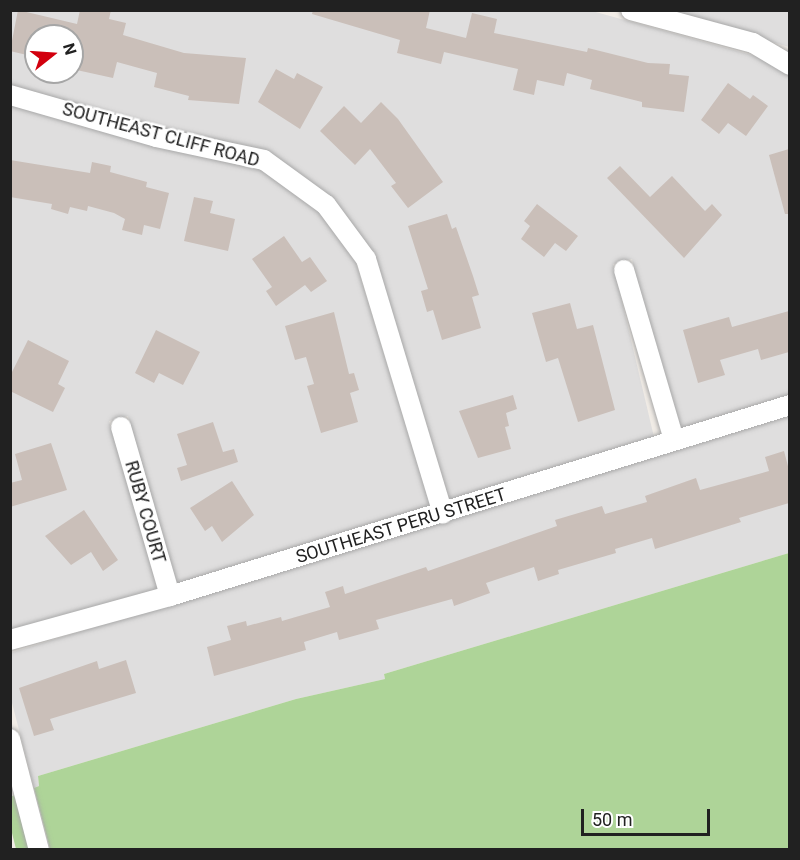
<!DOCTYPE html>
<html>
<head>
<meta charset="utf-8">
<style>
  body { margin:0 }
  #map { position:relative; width:800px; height:860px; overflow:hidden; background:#f2ede7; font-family:Roboto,sans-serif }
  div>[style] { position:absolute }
  .residential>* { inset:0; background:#dfdede }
  .forest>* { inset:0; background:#aed498 }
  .building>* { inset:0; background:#cabfb9 }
  .roads { filter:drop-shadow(0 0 2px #a8a8a8) drop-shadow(0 0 2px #a8a8a8) }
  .minor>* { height:20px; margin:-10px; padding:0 10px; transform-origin:10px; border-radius:10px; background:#fff }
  span { translate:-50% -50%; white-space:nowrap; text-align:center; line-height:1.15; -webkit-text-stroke:5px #fff; paint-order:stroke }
  .street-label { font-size:18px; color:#212121 }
  .frame { position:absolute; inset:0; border:12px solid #212121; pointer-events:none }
  .north { position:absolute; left:24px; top:24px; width:60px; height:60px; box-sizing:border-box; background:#fff; border:2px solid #a6a6a6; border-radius:50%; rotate:73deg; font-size:16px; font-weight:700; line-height:24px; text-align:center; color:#212121 }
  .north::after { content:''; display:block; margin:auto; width:21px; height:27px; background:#d2000e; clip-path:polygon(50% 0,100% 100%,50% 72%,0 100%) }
  .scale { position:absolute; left:581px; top:809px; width:129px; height:27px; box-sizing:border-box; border:3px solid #212121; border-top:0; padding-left:8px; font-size:18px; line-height:21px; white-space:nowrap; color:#212121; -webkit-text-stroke:4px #fff; paint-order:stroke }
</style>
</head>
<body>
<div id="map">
  <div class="residential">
    <div style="clip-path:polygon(evenodd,11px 10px,592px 11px,780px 63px,790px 73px,789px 397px,673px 431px,632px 259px,613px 264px,654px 437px,450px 502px,375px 256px,333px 198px,160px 129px,11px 86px,11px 10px,36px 36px,72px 36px,72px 72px,36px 72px,36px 36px)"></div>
    <div style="clip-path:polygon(664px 11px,789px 11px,789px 47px,675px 13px)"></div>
    <div style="clip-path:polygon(11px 105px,259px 168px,319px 212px,356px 263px,431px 508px,177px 585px,128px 416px,109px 421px,158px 590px,11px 634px)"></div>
    <div style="clip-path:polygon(789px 415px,789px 553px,384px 674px,385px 679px,296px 699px,38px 776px,39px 786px,34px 788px,11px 699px,10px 653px)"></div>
  </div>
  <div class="forest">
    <div style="clip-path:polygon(789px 553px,789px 849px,50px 849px,34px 788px,39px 786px,38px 776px,296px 699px,385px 679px,384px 674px)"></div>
    <div style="clip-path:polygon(15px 795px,29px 849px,16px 849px,11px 829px,10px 797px)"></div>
  </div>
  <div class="building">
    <div style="clip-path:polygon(18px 10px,77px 24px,80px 10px,111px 10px,109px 19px,126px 23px,123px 35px,184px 53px,246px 58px,239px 104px,188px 100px,189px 96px,154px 87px,157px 73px,117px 62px,113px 78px,72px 69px,72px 36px,36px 36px,31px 37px,27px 55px,10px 51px)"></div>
    <div style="clip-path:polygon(313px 10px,430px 10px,426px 28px,466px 38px,472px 13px,497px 19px,494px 33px,587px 52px,588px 48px,648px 63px,670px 64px,669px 74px,689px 76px,684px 112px,642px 107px,642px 102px,590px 89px,592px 80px,567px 73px,564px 86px,537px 80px,534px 95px,513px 90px,518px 69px,444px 52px,441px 64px,397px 53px,400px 40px,312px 14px)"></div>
    <div style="clip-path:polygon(276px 69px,294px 79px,297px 73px,323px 87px,300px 129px,258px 102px)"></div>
    <div style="clip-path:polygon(728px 83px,750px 99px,753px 95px,768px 106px,746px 136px,728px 123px,719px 134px,701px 120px)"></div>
    <div style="clip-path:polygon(381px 102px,398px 119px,443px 182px,408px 208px,391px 186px,396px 183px,370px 149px,355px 165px,320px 131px,344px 106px,361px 123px)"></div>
    <div style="clip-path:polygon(789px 149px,789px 214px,785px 214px,769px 155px)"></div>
    <div style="clip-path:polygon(10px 160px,90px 173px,92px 162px,111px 166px,110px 172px,147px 182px,146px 187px,169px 193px,160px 229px,144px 225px,142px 235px,122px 230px,125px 219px,114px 213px,88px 206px,87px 211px,70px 207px,68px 214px,51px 209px,52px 204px,10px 197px)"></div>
    <div style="clip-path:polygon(620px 166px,650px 197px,672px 176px,705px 211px,712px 204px,722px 215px,684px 258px,607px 178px)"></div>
    <div style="clip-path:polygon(194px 197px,213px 201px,210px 213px,235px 219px,228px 251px,184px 241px)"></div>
    <div style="clip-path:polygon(537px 204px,578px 236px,566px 251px,555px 243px,544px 257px,521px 239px,530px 226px,524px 221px)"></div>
    <div style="clip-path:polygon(447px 214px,452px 229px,456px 227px,473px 276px,479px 295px,472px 297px,481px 328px,442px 340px,433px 310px,427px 312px,421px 291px,428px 289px,408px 226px)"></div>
    <div style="clip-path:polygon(284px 236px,302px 262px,310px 257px,327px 281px,311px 292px,305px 285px,276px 306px,266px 291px,272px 287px,252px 259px)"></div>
    <div style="clip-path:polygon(570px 303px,577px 329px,593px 325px,615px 410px,578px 422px,558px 358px,546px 362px,532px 313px)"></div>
    <div style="clip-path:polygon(789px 311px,789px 352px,761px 360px,758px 349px,720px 360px,725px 375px,698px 383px,683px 330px,729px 317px,732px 327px)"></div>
    <div style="clip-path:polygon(334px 312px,349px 374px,354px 373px,359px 390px,350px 393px,358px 422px,321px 433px,307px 386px,314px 384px,306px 357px,295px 360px,285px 326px)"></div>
    <div style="clip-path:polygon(156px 330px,200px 352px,183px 385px,159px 373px,154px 383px,135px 373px)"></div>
    <div style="clip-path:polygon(28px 340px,69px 361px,58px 384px,65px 388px,53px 412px,10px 391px,10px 376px)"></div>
    <div style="clip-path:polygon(513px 395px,517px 409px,506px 413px,509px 426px,505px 427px,511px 449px,478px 458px,459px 411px)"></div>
    <div style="clip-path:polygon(213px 422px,223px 452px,234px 449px,238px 462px,181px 481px,177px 468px,187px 465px,177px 434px)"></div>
    <div style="clip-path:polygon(51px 443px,67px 490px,10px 507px,10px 483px,22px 480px,15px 454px)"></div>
    <div style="clip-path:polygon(784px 451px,789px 470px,789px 503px,739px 518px,741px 522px,655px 549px,652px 538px,615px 549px,616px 553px,558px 570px,559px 574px,538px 581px,534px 567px,486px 583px,490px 593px,454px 606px,452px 599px,376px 620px,379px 629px,339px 640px,337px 632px,304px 642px,306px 650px,214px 676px,207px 647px,231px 640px,227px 626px,246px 621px,247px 626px,281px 617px,282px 621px,330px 607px,325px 592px,343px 586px,345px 594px,426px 567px,428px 571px,557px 526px,555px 520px,602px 506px,605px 514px,647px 502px,645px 496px,696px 478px,700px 490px,769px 471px,765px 457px)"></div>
    <div style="clip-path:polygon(232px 481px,254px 515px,222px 542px,212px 526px,205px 531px,190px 508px)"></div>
    <div style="clip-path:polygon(84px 510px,118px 560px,103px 571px,91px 552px,71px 565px,45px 536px)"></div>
    <div style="clip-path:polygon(126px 660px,136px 693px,50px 719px,54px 730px,34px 736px,19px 688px,97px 661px,99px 669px)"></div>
  </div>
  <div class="roads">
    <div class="minor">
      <div style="left:631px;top:10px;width:126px;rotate:15.1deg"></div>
      <div style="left:753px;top:43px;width:43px;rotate:30.7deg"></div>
      <div style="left:10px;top:95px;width:152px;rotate:16deg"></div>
      <div style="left:156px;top:137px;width:110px;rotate:12deg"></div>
      <div style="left:264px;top:160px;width:77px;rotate:36deg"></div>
      <div style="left:326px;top:205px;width:67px;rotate:53.5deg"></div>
      <div style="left:366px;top:259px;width:266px;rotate:73.2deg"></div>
      <div style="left:624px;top:270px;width:177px;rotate:73.6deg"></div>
      <div style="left:121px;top:427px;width:176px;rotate:73.8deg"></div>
      <div style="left:10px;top:640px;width:166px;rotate:-15.4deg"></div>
      <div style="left:170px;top:596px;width:649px;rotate:-17.12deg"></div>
      <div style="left:10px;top:739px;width:115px;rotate:75.4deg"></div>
    </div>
  </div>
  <div class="street-label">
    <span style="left:161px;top:135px;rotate:15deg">SOUTHEAST CLIFF ROAD</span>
    <span style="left:145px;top:512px;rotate:74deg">RUBY COURT</span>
    <span style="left:401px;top:526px;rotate:-17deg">SOUTHEAST PERU STREET</span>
  </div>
  <div class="frame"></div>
  <div class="north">N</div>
  <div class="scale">50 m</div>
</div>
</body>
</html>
